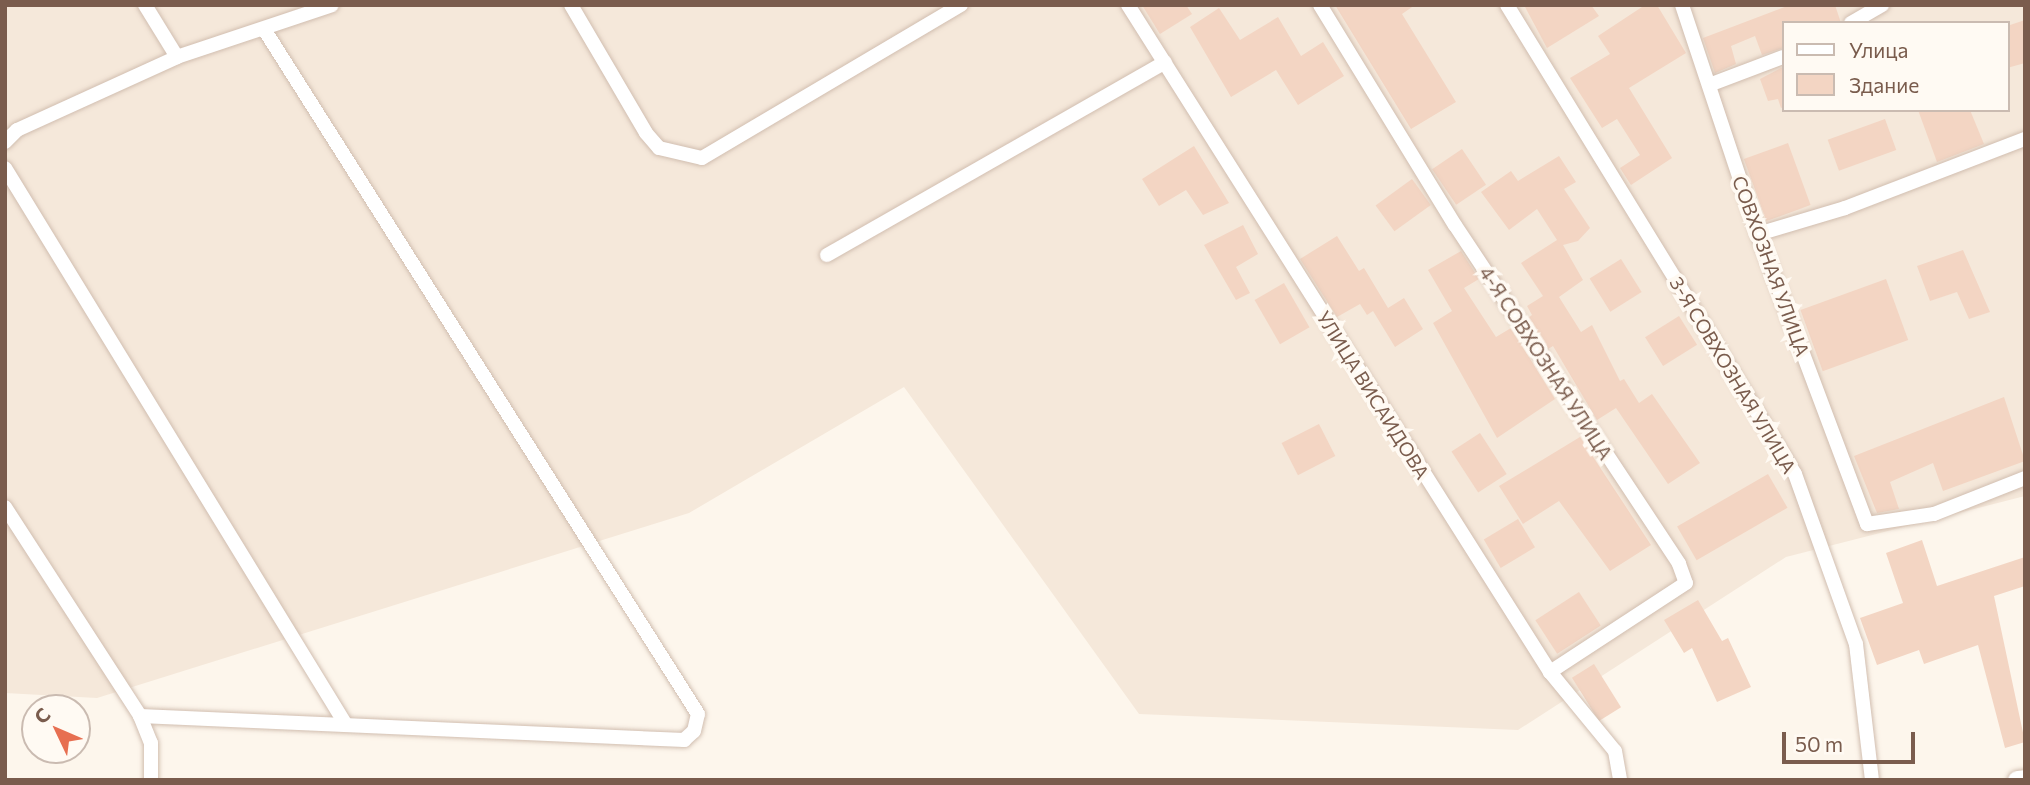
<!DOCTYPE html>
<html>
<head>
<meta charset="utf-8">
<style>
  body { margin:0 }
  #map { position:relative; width:2030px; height:785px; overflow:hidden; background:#fdf6ec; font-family:Commissioner,sans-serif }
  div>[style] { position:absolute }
  .residential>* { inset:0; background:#f5e8da }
  .building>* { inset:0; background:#f3d5c3; transform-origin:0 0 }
  .roads { filter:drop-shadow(0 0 2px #d1beb0) drop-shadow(0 0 2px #d1beb0) }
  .minor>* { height:14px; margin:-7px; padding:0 7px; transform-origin:7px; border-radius:7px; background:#fff }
  .secondary>* { height:19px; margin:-9.5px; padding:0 9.5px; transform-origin:9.5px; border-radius:9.5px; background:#fff }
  span { translate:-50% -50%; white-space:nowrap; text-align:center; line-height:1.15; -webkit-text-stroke:7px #fffaf3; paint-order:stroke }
  .street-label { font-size:19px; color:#7a5c4d }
  .frame { position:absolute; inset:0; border:7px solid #7a5c4d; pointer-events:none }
  .legend { position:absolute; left:1782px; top:21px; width:228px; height:91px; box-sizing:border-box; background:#fffaf3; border:2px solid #cabbb1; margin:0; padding:9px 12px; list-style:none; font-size:21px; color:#7a5c4d }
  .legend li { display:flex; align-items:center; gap:14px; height:35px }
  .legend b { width:35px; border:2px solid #cabbb1 }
  .north { position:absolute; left:21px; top:694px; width:70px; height:70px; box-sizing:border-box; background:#fffaf3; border:2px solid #cabbb1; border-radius:50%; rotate:314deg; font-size:19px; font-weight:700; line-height:28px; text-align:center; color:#7a5c4d }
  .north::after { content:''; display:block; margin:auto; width:24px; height:32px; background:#e76f51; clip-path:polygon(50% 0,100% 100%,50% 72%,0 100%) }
  .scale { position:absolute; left:1782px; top:732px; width:133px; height:32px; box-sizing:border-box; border:4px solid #7a5c4d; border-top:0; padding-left:9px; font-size:21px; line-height:24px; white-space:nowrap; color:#7a5c4d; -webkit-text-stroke:5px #fffaf3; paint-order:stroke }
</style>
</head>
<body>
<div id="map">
  <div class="residential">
    <div style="clip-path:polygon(evenodd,5px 5px,2025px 5px,2025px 496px,1786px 557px,1518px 730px,1139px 714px,904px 387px,689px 513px,97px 698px,5px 693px,5px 5px,1783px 23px,2007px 23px,2007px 110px,1783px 110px,1783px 23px)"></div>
  </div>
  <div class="building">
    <div style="clip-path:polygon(1142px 5px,1186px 5px,1192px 14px,1160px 34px)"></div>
    <div style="clip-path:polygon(1335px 5px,1415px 5px,1402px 14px,1456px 102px,1411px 129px)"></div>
    <div style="clip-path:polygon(1524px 5px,1591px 5px,1599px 16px,1547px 48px)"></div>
    <div style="clip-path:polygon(1645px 5px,1657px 5px,1686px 53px,1629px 88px,1672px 158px,1631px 185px,1620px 168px,1640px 155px,1617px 119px,1602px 128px,1570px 78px,1610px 54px,1598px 36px)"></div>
    <div style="clip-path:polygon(1790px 5px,1835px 5px,1841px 23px,1783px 23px,1783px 48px,1762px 55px,1755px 36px,1731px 46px,1736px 64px,1715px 73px,1703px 38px)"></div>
    <div style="clip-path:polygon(1219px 8px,1240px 40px,1278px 17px,1301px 56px,1323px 42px,1344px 76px,1298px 105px,1276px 70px,1231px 97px,1190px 27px)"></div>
    <div style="clip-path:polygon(2025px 20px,2025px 63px,2007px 68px,2007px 26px)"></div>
    <div style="clip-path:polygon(1783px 67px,1783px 107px,1781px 108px,1778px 99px,1768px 101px,1760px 79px)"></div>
    <div style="clip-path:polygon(1918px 110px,1970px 110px,1984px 144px,1937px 162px)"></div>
    <div style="left:1885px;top:119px;width:33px;height:61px;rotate:70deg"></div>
    <div style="left:1788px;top:143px;width:66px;height:47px;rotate:70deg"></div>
    <div style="clip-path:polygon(1194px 146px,1229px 203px,1203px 215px,1186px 190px,1159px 206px,1142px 179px)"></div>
    <div style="left:1462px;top:149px;width:43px;height:36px;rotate:56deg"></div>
    <div style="clip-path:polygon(1559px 156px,1576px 182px,1564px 189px,1590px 228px,1578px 241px,1563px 245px,1583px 280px,1559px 297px,1581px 332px,1592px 325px,1620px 381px,1624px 379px,1639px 403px,1652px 394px,1700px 463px,1668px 484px,1616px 408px,1597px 420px,1553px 346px,1548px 349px,1528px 318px,1532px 315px,1527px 306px,1543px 296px,1521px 263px,1557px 240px,1537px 209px,1509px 230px,1481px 192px,1511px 171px,1518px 181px)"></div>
    <div style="left:1412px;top:179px;width:32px;height:45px;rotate:54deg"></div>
    <div style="clip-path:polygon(1243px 225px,1258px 254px,1236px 267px,1250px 293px,1236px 300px,1204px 245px)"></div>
    <div style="clip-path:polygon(1337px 236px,1359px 271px,1364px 268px,1388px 308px,1404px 298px,1423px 329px,1395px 347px,1373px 311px,1367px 315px,1360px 304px,1337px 317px,1300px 259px)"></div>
    <div style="clip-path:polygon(1963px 250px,1990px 312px,1969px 319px,1957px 292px,1930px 301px,1917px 266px)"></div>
    <div style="clip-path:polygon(1461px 251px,1479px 279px,1464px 288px,1496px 337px,1511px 328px,1555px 399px,1497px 438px,1433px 323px,1452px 311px,1428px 270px)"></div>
    <div style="left:1621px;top:259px;width:39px;height:37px;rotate:58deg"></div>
    <div style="left:1886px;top:279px;width:65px;height:91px;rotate:70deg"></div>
    <div style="left:1284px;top:283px;width:51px;height:34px;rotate:60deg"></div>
    <div style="left:1679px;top:316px;width:34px;height:40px;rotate:58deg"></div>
    <div style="clip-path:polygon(2004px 397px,2025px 461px,1943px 491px,1933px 463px,1890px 482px,1899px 509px,1877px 513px,1854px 456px)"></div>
    <div style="left:1319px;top:424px;width:36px;height:42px;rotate:63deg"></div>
    <div style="left:1480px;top:433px;width:49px;height:34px;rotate:57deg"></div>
    <div style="clip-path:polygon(1580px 437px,1651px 545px,1610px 571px,1559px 501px,1523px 524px,1499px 486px)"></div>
    <div style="left:1768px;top:474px;width:39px;height:105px;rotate:60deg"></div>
    <div style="left:1518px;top:519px;width:33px;height:40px;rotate:59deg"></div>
    <div style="clip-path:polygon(1922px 540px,1937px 586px,2025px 557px,2025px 586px,1994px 596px,2025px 742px,2005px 748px,1978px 645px,1924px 664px,1919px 650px,1877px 665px,1860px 618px,1903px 603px,1886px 553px)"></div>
    <div style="left:1579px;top:592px;width:40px;height:52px;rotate:57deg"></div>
    <div style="clip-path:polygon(1698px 600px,1722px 641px,1728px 638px,1751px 687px,1717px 702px,1692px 648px,1684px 653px,1664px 620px)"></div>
    <div style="left:1594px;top:664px;width:51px;height:26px;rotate:58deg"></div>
  </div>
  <div class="roads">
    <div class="minor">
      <div style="left:145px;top:5px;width:61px;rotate:58.4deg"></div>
      <div style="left:571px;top:5px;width:148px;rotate:59.6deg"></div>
      <div style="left:646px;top:133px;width:20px;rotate:49deg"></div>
      <div style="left:659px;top:148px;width:44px;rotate:13.1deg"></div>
      <div style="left:702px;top:158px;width:301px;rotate:-30.6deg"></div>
      <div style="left:1128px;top:5px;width:789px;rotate:57.68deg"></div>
      <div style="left:1550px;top:672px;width:102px;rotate:50.6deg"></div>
      <div style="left:1615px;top:751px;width:29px;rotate:80deg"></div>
      <div style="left:1320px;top:5px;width:258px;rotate:58.5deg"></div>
      <div style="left:1455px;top:225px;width:406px;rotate:56.5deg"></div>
      <div style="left:1679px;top:564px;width:20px;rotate:70deg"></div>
      <div style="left:1686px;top:583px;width:163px;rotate:146.8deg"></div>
      <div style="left:1507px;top:5px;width:550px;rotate:58.45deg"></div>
      <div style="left:1795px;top:474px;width:181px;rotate:70.3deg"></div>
      <div style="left:1856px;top:644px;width:137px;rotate:83.3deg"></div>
      <div style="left:1682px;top:5px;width:241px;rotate:71.6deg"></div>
      <div style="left:1758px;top:234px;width:310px;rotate:69.4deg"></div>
      <div style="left:1867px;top:524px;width:68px;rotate:-8.5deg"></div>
      <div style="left:1934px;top:514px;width:98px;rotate:-21.6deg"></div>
      <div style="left:1851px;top:23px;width:36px;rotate:-30deg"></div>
      <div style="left:1709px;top:85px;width:79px;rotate:-20.7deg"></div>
      <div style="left:5px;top:142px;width:17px;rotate:-45deg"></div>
      <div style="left:17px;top:130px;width:176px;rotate:-24.5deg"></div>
      <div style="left:177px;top:57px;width:163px;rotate:-18.5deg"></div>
      <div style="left:5px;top:168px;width:653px;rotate:58.52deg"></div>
      <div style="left:1758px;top:234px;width:91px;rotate:-16.6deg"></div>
      <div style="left:1845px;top:208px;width:193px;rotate:-21deg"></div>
      <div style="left:827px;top:255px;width:389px;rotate:-29.7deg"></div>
      <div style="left:5px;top:507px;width:249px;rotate:57.1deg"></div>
      <div style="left:140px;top:716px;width:29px;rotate:68deg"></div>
      <div style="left:151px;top:743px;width:37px;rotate:90deg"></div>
      <div style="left:140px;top:716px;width:545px;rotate:2.53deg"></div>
      <div style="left:684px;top:740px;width:13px;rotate:-42deg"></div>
      <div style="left:694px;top:731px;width:17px;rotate:-77deg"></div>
      <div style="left:698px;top:714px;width:811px;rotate:-122.36deg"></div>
    </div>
    <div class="secondary">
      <div style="left:2017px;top:780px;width:8px;rotate:-7deg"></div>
    </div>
  </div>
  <div class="street-label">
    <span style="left:1771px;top:266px;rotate:70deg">СОВХОЗНАЯ УЛИЦА</span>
    <span style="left:1546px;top:363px;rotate:57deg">4-Я СОВХОЗНАЯ УЛИЦА</span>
    <span style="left:1733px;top:375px;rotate:59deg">3-Я СОВХОЗНАЯ УЛИЦА</span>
    <span style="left:1373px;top:395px;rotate:58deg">УЛИЦА ВИСАИДОВА</span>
  </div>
  <div class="frame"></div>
  <ul class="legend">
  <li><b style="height:9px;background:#fff"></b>Улица</li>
  <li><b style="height:19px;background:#f3d5c3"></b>Здание</li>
  </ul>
  <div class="north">С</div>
  <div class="scale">50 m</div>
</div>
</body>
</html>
